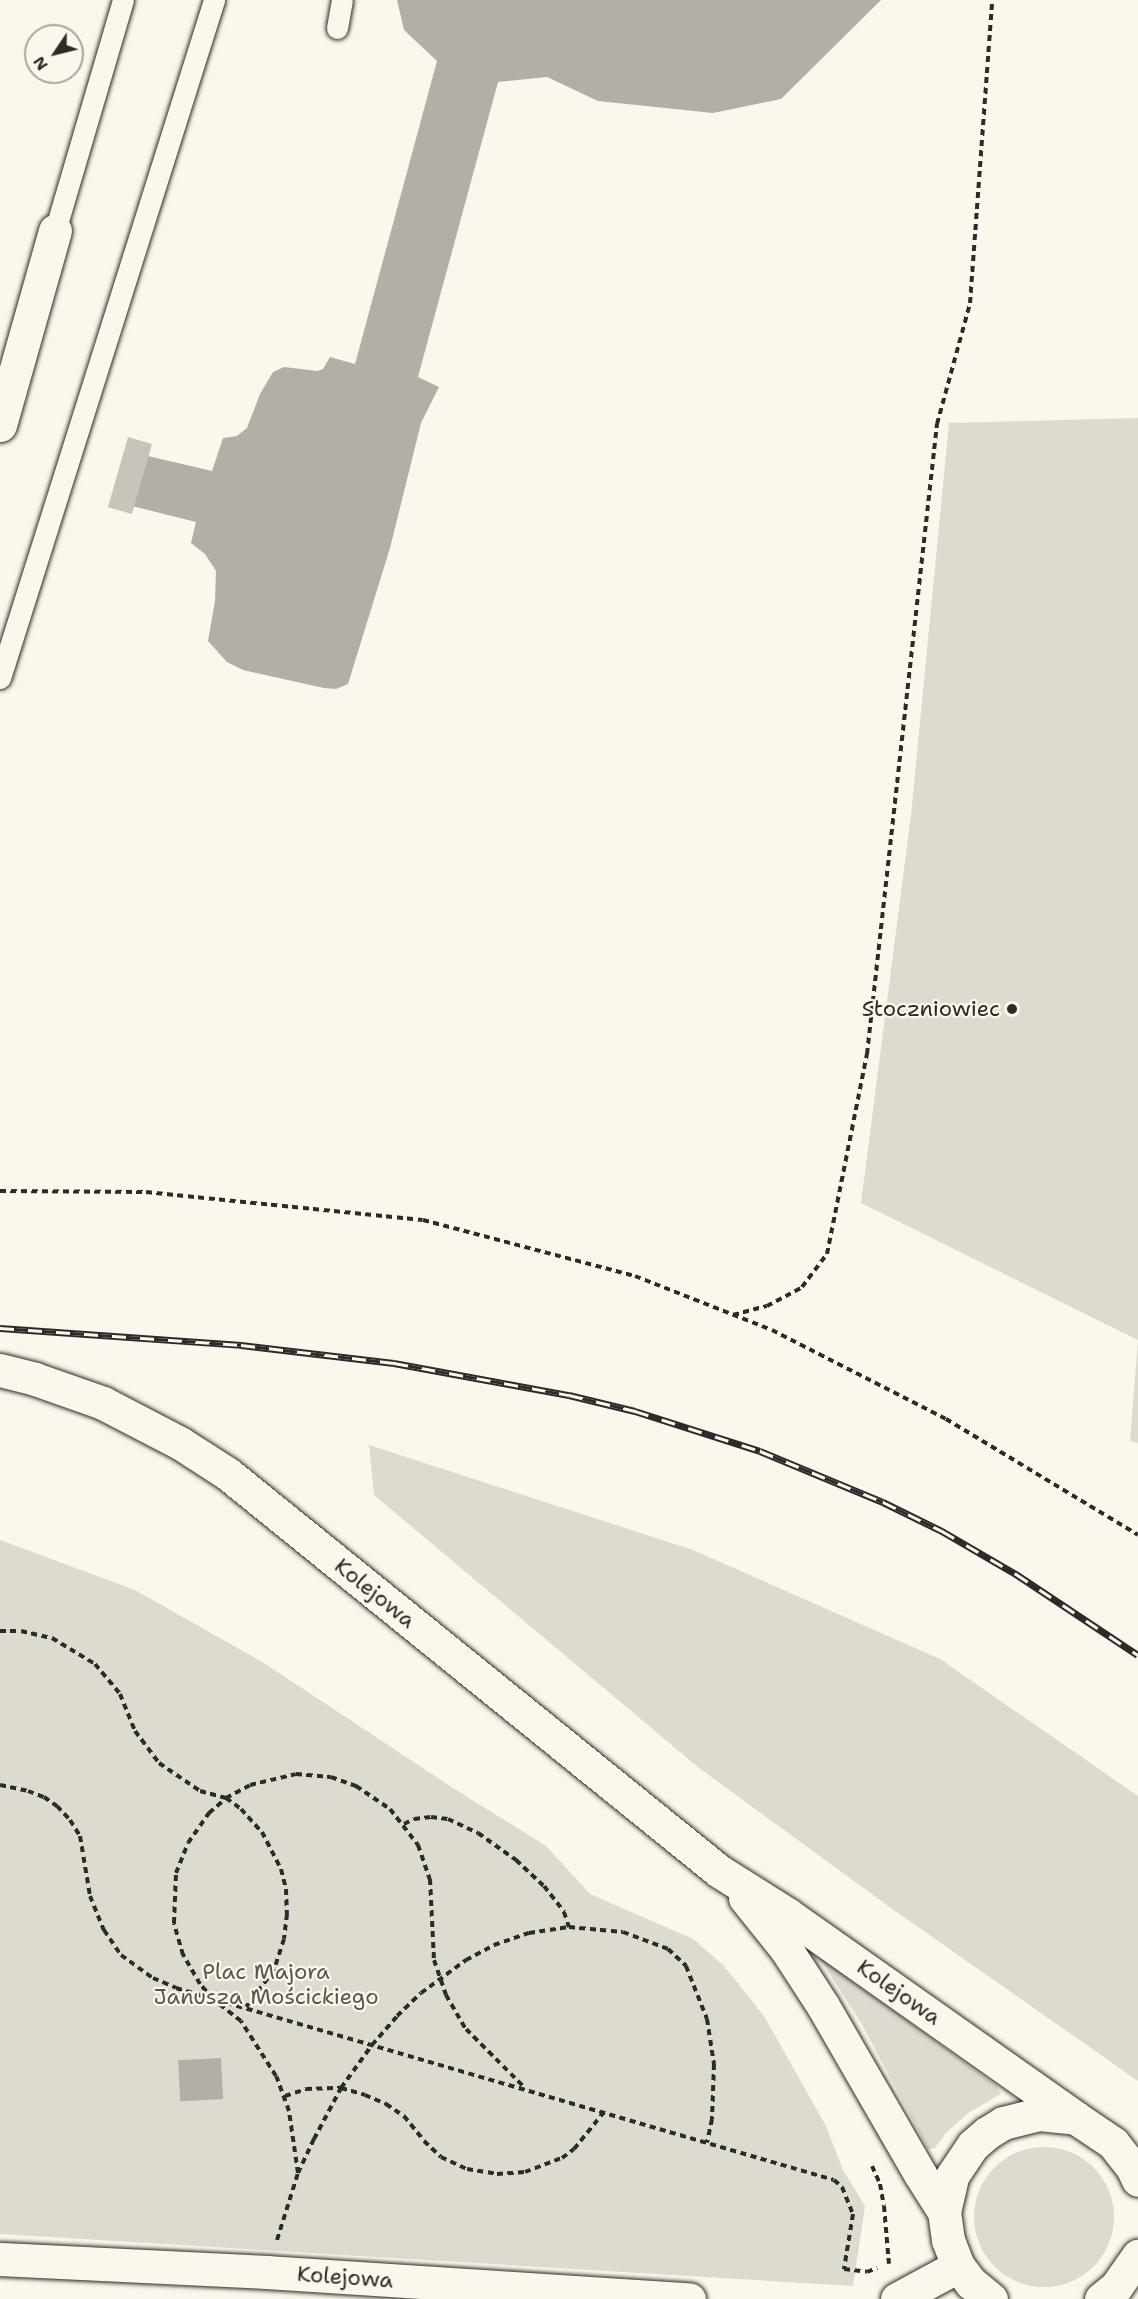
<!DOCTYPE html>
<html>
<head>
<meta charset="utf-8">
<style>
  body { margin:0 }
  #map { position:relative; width:1138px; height:2299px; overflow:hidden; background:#fbf7ec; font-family:"Shantell Sans",sans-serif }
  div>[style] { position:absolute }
  .green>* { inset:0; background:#dddad0 }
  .round { border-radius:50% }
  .water>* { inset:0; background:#b1afa7; transform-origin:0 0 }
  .building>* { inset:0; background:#c7c4bc; transform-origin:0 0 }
  .path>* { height:4px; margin-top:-2px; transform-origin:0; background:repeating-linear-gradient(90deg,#2b2b2b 0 6px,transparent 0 10.5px) }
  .roads { filter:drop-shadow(0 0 2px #2b2b2b) drop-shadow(0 0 2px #2b2b2b) }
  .lane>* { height:21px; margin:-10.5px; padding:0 10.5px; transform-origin:10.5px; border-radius:10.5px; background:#fbf7ec }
  .street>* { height:33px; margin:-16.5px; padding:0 16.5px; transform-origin:16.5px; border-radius:16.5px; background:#fbf7ec }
  .secondary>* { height:33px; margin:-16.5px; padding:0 16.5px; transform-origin:16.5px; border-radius:16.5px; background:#fbf7ec }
  .primary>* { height:33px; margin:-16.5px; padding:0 16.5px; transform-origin:16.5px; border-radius:16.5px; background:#fbf7ec }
  .rail>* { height:7px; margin-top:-3.5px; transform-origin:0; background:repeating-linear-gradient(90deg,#fbf7ec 0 14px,#2b2b2b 0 28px); box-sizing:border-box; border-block:2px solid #2b2b2b }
  .dots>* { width:16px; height:16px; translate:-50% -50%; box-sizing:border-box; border:3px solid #fbf7ec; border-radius:50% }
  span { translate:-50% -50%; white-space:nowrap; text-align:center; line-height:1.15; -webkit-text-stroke:4.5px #fbf7ec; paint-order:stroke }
  .poi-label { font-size:22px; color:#2b2b2b }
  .right { translate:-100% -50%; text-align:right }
  .street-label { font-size:22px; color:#2b2b2b }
  .park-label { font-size:22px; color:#585754 }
  .north { position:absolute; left:24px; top:24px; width:60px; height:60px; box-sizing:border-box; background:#fbf7ec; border:2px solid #a8a59f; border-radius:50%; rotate:235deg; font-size:16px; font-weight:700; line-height:24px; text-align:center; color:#2b2b2b }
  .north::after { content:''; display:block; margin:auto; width:21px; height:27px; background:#2b2b2b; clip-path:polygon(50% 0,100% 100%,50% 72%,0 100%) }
</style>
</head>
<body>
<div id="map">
  <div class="green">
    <div style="clip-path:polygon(1138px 418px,1138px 1443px,1130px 1441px,1138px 1340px,861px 1203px,911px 815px,949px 423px)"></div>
    <div style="clip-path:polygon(369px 1445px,693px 1550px,940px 1659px,1138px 1796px,1138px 2081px,891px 1908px,699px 1768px,374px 1495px)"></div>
    <div style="clip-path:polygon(0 1540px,135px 1590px,264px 1663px,456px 1790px,546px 1846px,590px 1894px,693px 1939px,724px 1966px,764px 2016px,826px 2126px,843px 2170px,865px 2206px,853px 2286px,0 2234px)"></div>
    <div style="clip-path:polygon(818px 1956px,997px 2086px,1001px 2094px,968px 2113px,946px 2133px,935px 2148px,928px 2149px,860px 2021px)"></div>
    <div class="round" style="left:974px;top:2147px;width:140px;height:140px"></div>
  </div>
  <div class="water">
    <div style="clip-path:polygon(397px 0,881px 0,781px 99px,713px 113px,598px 101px,547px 77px,498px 82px,418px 377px,439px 387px,421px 423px,390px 548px,348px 684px,336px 689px,324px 688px,243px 670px,227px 662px,208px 641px,215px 601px,216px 571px,205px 554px,191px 543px,196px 522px,132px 506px,148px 456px,212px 471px,223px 438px,237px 436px,247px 428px,260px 394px,273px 372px,284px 367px,317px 371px,323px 369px,330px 357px,355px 364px,437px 61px,404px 30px)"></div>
    <div style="left:221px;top:2058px;width:41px;height:43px;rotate:87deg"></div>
  </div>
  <div class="building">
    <div style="left:128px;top:437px;width:25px;height:73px;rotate:16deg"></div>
  </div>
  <div class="path">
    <div style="left:0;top:1191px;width:146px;rotate:0.4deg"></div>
    <div style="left:146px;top:1192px;width:278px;rotate:5.8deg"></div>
    <div style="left:423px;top:1220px;width:219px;rotate:14.8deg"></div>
    <div style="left:635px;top:1276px;width:147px;rotate:21.5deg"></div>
    <div style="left:772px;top:1330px;width:195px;rotate:27.1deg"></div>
    <div style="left:946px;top:1419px;width:224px;rotate:31.1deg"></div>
    <div style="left:733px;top:1315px;width:35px;rotate:-15deg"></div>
    <div style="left:767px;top:1306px;width:40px;rotate:-28deg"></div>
    <div style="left:802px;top:1287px;width:41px;rotate:-52.9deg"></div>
    <div style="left:827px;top:1254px;width:204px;rotate:-78.7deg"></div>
    <div style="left:867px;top:1054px;width:634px;rotate:-83.66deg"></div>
    <div style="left:937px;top:424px;width:125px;rotate:-74.7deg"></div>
    <div style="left:970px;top:303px;width:304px;rotate:-85.8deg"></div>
    <div style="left:0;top:1631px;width:21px"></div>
    <div style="left:21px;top:1631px;width:32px;rotate:13deg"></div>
    <div style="left:52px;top:1638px;width:50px;rotate:31.2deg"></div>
    <div style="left:95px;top:1664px;width:39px;rotate:50deg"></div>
    <div style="left:120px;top:1694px;width:40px;rotate:68deg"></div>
    <div style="left:135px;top:1731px;width:40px;rotate:53deg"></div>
    <div style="left:159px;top:1763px;width:50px;rotate:34.3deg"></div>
    <div style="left:200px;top:1791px;width:27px;rotate:15deg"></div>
    <div style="left:226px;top:1798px;width:19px;rotate:36deg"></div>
    <div style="left:241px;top:1809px;width:31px;rotate:48deg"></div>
    <div style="left:262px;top:1832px;width:42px;rotate:62.8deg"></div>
    <div style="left:281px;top:1869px;width:21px;rotate:76deg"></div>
    <div style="left:286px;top:1889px;width:25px;rotate:88deg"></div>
    <div style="left:287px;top:1914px;width:25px;rotate:97deg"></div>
    <div style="left:284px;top:1939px;width:33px;rotate:108deg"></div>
    <div style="left:274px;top:1970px;width:46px;rotate:127.1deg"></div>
    <div style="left:0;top:1785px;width:29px;rotate:12deg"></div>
    <div style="left:28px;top:1791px;width:17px;rotate:21deg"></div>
    <div style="left:44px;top:1797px;width:16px;rotate:35deg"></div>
    <div style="left:57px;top:1806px;width:19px;rotate:47deg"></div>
    <div style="left:70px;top:1820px;width:19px;rotate:58deg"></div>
    <div style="left:80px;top:1836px;width:61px;rotate:80.5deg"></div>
    <div style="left:90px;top:1896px;width:37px;rotate:68deg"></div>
    <div style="left:104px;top:1930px;width:30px;rotate:56deg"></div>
    <div style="left:121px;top:1955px;width:39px;rotate:36deg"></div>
    <div style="left:153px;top:1978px;width:25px;rotate:23deg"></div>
    <div style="left:176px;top:1988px;width:685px;rotate:16.27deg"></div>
    <div style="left:834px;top:2180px;width:11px;rotate:41deg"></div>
    <div style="left:842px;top:2187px;width:29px;rotate:68deg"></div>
    <div style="left:853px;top:2214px;width:56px;rotate:99.3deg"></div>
    <div style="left:844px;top:2269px;width:23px;rotate:7deg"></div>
    <div style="left:867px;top:2272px;width:11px;rotate:-22deg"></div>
    <div style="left:404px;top:1824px;width:11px;rotate:-27deg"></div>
    <div style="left:414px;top:1819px;width:17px;rotate:-7deg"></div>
    <div style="left:431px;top:1817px;width:17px;rotate:7deg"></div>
    <div style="left:448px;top:1819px;width:33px;rotate:25deg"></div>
    <div style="left:478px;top:1833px;width:47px;rotate:35.4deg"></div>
    <div style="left:516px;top:1860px;width:38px;rotate:43deg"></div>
    <div style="left:544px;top:1886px;width:33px;rotate:52deg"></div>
    <div style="left:564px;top:1912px;width:16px;rotate:72deg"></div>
    <div style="left:285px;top:2096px;width:22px;rotate:-18deg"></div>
    <div style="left:306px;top:2089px;width:35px;rotate:-2deg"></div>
    <div style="left:341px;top:2088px;width:25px;rotate:16deg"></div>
    <div style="left:365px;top:2095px;width:23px;rotate:23deg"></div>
    <div style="left:386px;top:2104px;width:22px;rotate:34deg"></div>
    <div style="left:404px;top:2116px;width:32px;rotate:51deg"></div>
    <div style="left:424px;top:2141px;width:23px;rotate:43deg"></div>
    <div style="left:441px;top:2157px;width:29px;rotate:25deg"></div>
    <div style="left:467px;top:2169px;width:30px;rotate:9deg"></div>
    <div style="left:497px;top:2174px;width:28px;rotate:-4deg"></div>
    <div style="left:525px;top:2172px;width:40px;rotate:-21deg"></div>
    <div style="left:562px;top:2158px;width:15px;rotate:-37deg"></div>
    <div style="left:574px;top:2149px;width:48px;rotate:-51deg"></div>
    <div style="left:872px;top:2166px;width:20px;rotate:66deg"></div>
    <div style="left:880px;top:2184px;width:22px;rotate:80deg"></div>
    <div style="left:884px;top:2206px;width:58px;rotate:85.1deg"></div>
    <div style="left:298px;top:2173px;width:63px;rotate:-98.3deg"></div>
    <div style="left:289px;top:2111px;width:37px;rotate:-110deg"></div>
    <div style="left:276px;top:2076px;width:65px;rotate:-122.5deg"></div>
    <div style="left:241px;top:2021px;width:36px;rotate:-142deg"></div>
    <div style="left:213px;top:1999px;width:20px;rotate:-131deg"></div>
    <div style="left:200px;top:1984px;width:34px;rotate:-120deg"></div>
    <div style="left:183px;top:1955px;width:33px;rotate:-106deg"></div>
    <div style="left:174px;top:1923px;width:50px;rotate:-87.7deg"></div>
    <div style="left:176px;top:1873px;width:32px;rotate:-68deg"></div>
    <div style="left:188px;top:1843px;width:37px;rotate:-55deg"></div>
    <div style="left:209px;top:1813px;width:23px;rotate:-41deg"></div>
    <div style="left:226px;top:1798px;width:27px;rotate:-28deg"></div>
    <div style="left:250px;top:1785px;width:47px;rotate:-13.4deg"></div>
    <div style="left:296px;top:1774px;width:35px;rotate:5deg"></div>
    <div style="left:331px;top:1777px;width:27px;rotate:20deg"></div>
    <div style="left:356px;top:1786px;width:41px;rotate:34.1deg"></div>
    <div style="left:390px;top:1809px;width:46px;rotate:52.1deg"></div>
    <div style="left:418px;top:1845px;width:36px;rotate:71deg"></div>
    <div style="left:430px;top:1879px;width:81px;rotate:87.2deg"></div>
    <div style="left:434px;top:1960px;width:37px;rotate:71deg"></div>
    <div style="left:446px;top:1995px;width:39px;rotate:60deg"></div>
    <div style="left:466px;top:2029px;width:83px;rotate:45deg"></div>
    <div style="left:277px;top:2240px;width:70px;rotate:-72.6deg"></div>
    <div style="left:298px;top:2173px;width:38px;rotate:-65deg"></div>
    <div style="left:314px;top:2139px;width:58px;rotate:-62.1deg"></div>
    <div style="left:341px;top:2088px;width:53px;rotate:-54.2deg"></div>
    <div style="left:372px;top:2045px;width:38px;rotate:-49deg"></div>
    <div style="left:397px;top:2016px;width:33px;rotate:-44deg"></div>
    <div style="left:421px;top:1993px;width:56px;rotate:-36.3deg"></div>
    <div style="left:466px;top:1960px;width:32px;rotate:-28deg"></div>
    <div style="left:494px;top:1945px;width:37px;rotate:-19deg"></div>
    <div style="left:529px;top:1933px;width:40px;rotate:-8.5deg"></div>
    <div style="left:569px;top:1927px;width:54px;rotate:5.3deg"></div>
    <div style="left:623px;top:1932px;width:48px;rotate:20.7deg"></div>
    <div style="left:668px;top:1949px;width:25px;rotate:43deg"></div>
    <div style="left:686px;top:1966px;width:57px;rotate:68.4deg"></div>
    <div style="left:707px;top:2019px;width:46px;rotate:81.2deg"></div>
    <div style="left:714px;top:2064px;width:55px;rotate:92.1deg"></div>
    <div style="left:712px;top:2119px;width:24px;rotate:102deg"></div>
  </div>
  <div class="roads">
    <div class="lane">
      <div style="left:337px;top:28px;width:28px;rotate:-80deg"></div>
      <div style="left:55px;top:231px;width:241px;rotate:-73.6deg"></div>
      <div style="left:0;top:678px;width:711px;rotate:-72.48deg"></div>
    </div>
    <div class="street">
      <div style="left:0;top:425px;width:202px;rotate:-74.2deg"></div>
      <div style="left:0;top:2259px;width:267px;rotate:2.8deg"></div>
      <div style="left:267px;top:2272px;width:423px;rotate:3.7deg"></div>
      <div style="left:897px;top:2299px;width:69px;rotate:-28.4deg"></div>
    </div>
    <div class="secondary">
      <div style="left:0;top:1370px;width:36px;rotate:14deg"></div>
      <div style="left:35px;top:1379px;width:72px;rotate:19.4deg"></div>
      <div style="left:103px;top:1403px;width:87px;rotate:27.5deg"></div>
      <div style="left:180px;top:1443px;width:57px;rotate:32.9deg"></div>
      <div style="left:228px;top:1474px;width:631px;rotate:38.96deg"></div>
      <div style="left:719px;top:1871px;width:80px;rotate:32.3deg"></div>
      <div style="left:787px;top:1914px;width:354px;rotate:35.2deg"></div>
      <div style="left:745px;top:1898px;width:65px;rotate:51.2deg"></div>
      <div style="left:786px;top:1949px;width:68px;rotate:57deg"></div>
      <div style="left:823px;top:2006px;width:194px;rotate:60deg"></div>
      <div style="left:920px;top:2174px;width:45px;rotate:57.7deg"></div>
    </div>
    <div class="primary">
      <div style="left:991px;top:2299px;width:26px;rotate:-141deg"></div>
      <div style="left:971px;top:2283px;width:21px;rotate:-127deg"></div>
      <div style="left:958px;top:2266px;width:28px;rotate:-111deg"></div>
      <div style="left:948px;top:2240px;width:28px;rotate:-98deg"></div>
      <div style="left:944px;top:2212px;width:37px;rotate:-77deg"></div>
      <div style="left:952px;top:2176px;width:37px;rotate:-56deg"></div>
      <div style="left:973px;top:2145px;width:18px;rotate:-41deg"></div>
      <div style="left:987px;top:2133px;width:19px;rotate:-32deg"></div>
      <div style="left:1003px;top:2123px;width:37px;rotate:-14deg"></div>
      <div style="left:1039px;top:2114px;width:37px;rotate:6deg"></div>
      <div style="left:1076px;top:2118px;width:45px;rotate:34deg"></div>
      <div style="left:1113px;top:2143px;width:31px;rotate:52deg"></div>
      <div style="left:1132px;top:2167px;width:14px;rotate:65deg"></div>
      <div style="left:1101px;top:2299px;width:19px;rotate:-39deg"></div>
      <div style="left:1116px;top:2287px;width:38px;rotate:-55deg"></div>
    </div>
  </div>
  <div class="rail">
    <div style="left:0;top:1328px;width:242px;rotate:4deg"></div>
    <div style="left:241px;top:1345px;width:154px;rotate:6.7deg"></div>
    <div style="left:394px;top:1363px;width:178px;rotate:10.4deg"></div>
    <div style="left:569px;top:1395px;width:68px;rotate:13.6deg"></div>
    <div style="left:635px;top:1411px;width:131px;rotate:17.7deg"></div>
    <div style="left:760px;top:1451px;width:133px;rotate:22.5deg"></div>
    <div style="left:883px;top:1502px;width:66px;rotate:26.2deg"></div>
    <div style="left:942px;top:1531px;width:86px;rotate:30.2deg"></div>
    <div style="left:1016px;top:1574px;width:146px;rotate:33.6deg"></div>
  </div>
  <div class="dots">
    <div style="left:1012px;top:1009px;background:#2b2b2b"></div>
  </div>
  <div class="poi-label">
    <span class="right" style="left:1000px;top:1009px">Stoczniowiec</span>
  </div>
  <div class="street-label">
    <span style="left:375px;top:1593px;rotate:39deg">Kolejowa</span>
    <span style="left:899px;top:1992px;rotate:35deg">Kolejowa</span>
    <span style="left:345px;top:2277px;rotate:4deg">Kolejowa</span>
  </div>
  <div class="park-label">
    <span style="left:266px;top:1984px">Plac Majora<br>Janusza Mościckiego</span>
  </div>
  <div class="north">N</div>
</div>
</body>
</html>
